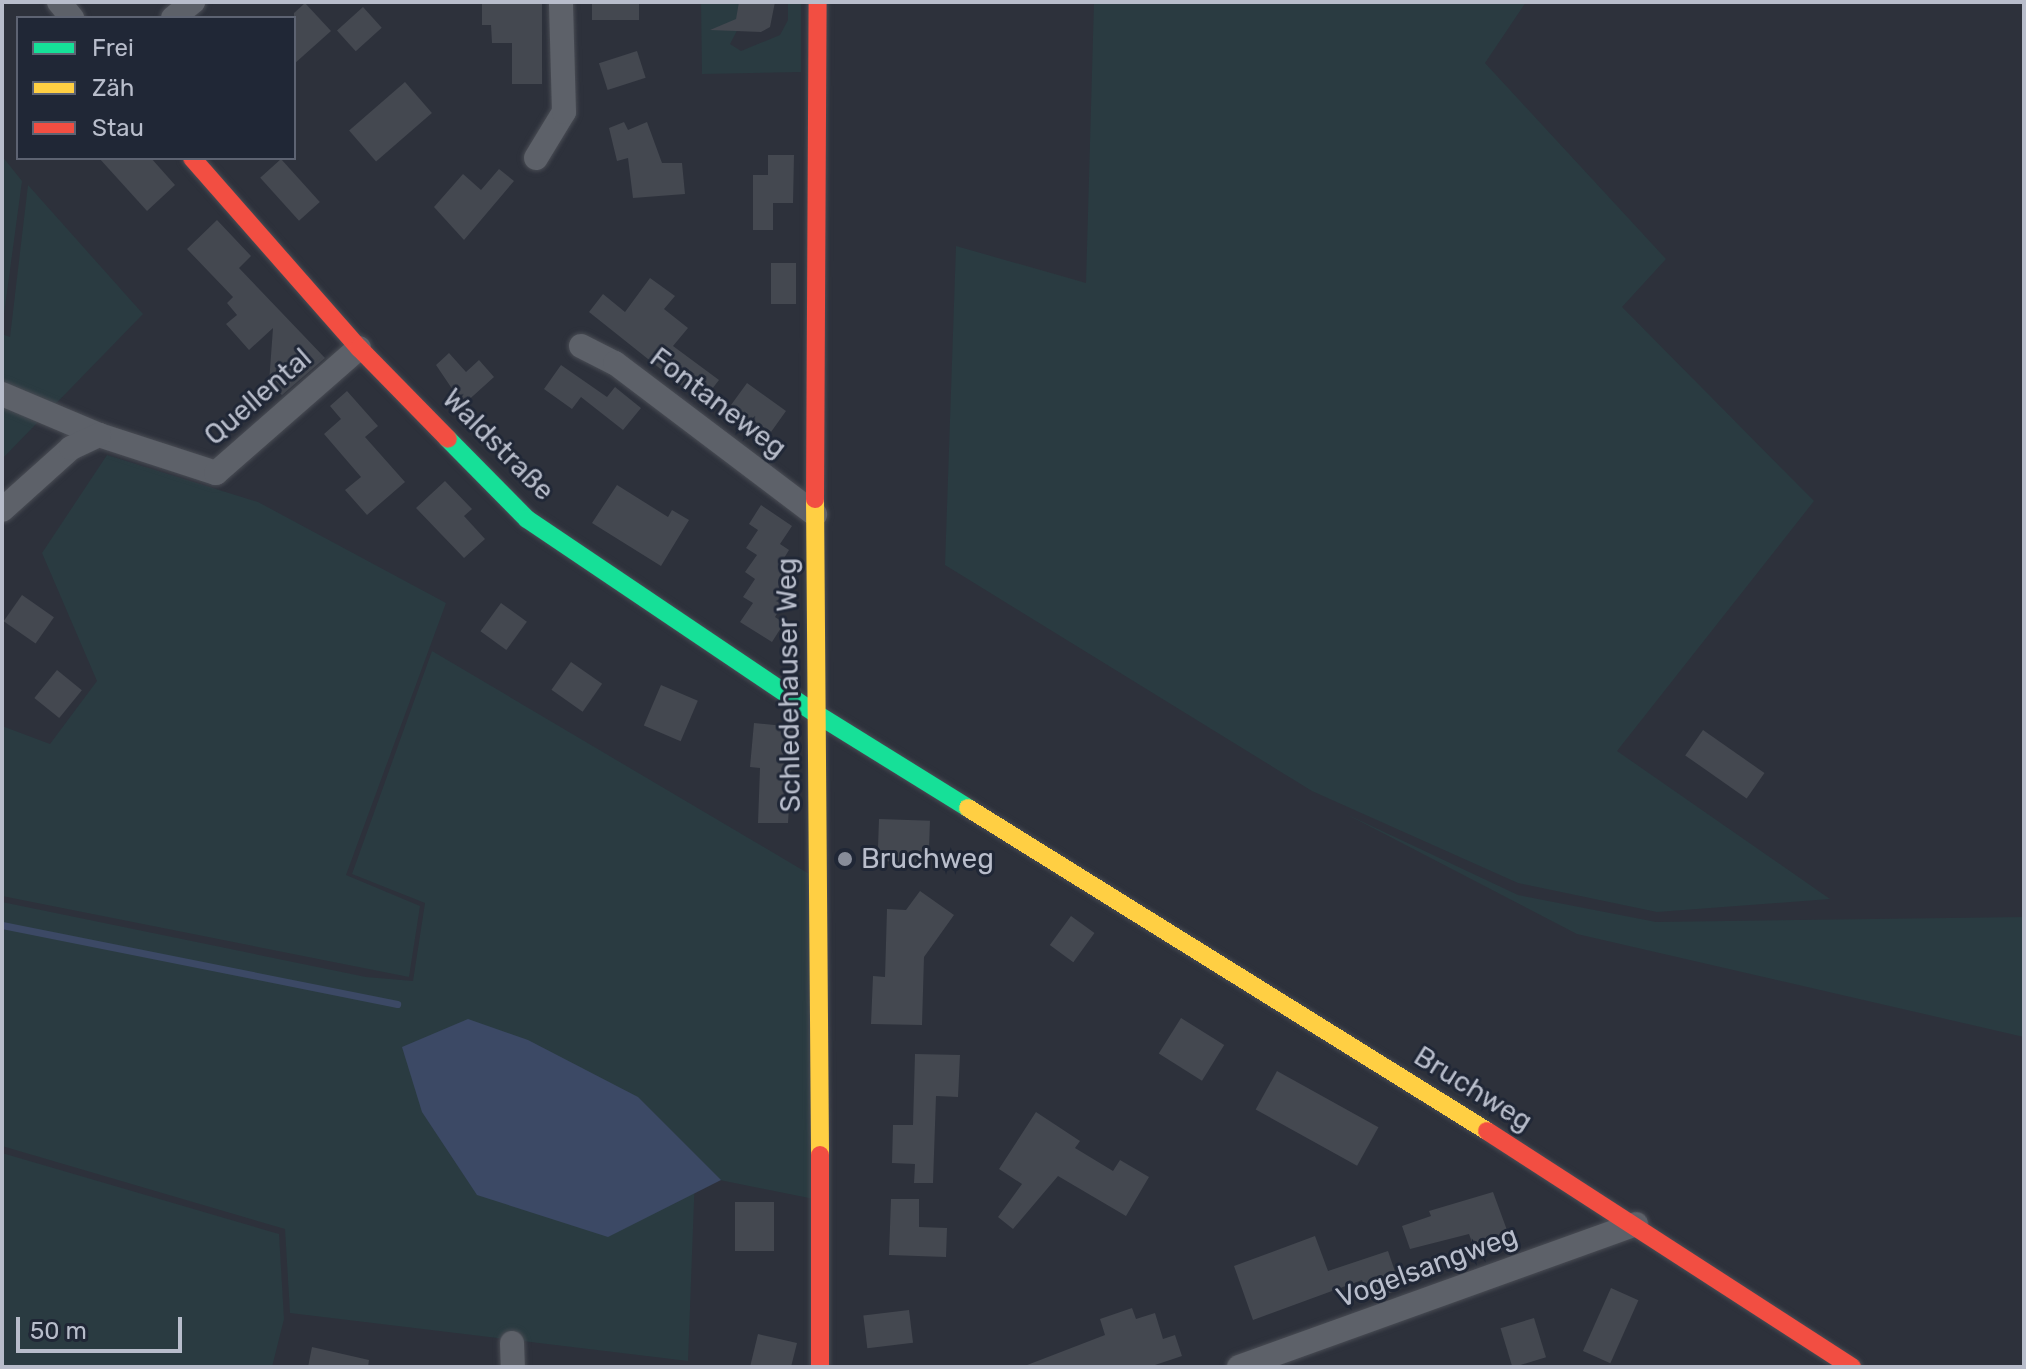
<!DOCTYPE html>
<html>
<head>
<meta charset="utf-8">
<style>
  body { margin:0 }
  #map { position:relative; width:2026px; height:1369px; overflow:hidden; background:#2d313b; font-family:Rubik,sans-serif }
  div>[style] { position:absolute }
  .green>* { inset:0; background:#2a3b41 }
  .water>* { inset:0; background:#3c4965 }
  .stream>* { height:7px; margin:-3.5px; padding:0 3.5px; transform-origin:3.5px; border-radius:3.5px; background:#3c4965 }
  .building>* { inset:0; background:#444850; transform-origin:0 0 }
  .roads { filter:drop-shadow(0 0 2px #494c54) drop-shadow(0 0 2px #494c54) }
  .street>* { height:24px; margin:-12px; padding:0 12px; transform-origin:12px; border-radius:12px; background:#5d6169 }
  .fast>* { height:18px; margin:-9px; padding:0 9px; transform-origin:9px; border-radius:9px; background:#16e098 }
  .slow>* { height:18px; margin:-9px; padding:0 9px; transform-origin:9px; border-radius:9px; background:#ffcf43 }
  .jam>* { height:18px; margin:-9px; padding:0 9px; transform-origin:9px; border-radius:9px; background:#f24e42 }
  .dots>* { width:22px; height:22px; translate:-50% -50%; box-sizing:border-box; border:4px solid #202736; border-radius:50% }
  span { translate:-50% -50%; white-space:nowrap; text-align:center; line-height:1.15; -webkit-text-stroke:6px #202736; paint-order:stroke }
  .street-label { font-size:28px; color:#b8bdcb }
  .poi-label { font-size:28px; color:#b8bdcb }
  .left { translate:0 -50%; text-align:left }
  .frame { position:absolute; inset:0; border:4px solid #b8bdcb; pointer-events:none }
  .legend { position:absolute; left:16px; top:16px; width:280px; height:144px; box-sizing:border-box; background:#202736; border:2px solid #5d6372; margin:0; padding:10px 14px; list-style:none; font-size:24px; color:#b8bdcb }
  .legend li { display:flex; align-items:center; gap:16px; height:40px }
  .legend b { width:40px; border:2px solid #5d6372 }
  .scale { position:absolute; left:16px; top:1317px; width:166px; height:36px; box-sizing:border-box; border:4px solid #b8bdcb; border-top:0; padding-left:10px; font-size:24px; line-height:28px; white-space:nowrap; color:#b8bdcb; -webkit-text-stroke:6px #202736; paint-order:stroke }
</style>
</head>
<body>
<div id="map">
  <div class="green">
    <div style="clip-path:polygon(701px 2px,741px 2px,740px 25px,730px 44px,741px 51px,780px 35px,788px 20px,788px 2px,801px 2px,801px 72px,702px 74px)"></div>
    <div style="clip-path:polygon(1094px 2px,1526px 2px,1485px 63px,1666px 259px,1622px 307px,1814px 501px,1617px 751px,1830px 899px,1657px 912px,1518px 883px,1312px 791px,945px 565px,956px 246px,1086px 283px)"></div>
    <div style="clip-path:polygon(2px 156px,22px 181px,2px 329px)"></div>
    <div style="clip-path:polygon(28px 185px,143px 314px,2px 459px,2px 334px,10px 337px)"></div>
    <div style="clip-path:polygon(107px 455px,258px 502px,446px 603px,346px 875px,420px 906px,409px 977px,2px 896px,2px 726px,50px 744px,97px 681px,42px 553px)"></div>
    <div style="clip-path:polygon(432px 651px,821px 881px,819px 1200px,695px 1175px,688px 1361px,290px 1313px,285px 1229px,2px 1146px,2px 902px,366px 977px,413px 981px,425px 903px,352px 874px)"></div>
    <div style="clip-path:polygon(1346px 814px,1518px 895px,1656px 922px,2024px 917px,2024px 1037px,1577px 934px)"></div>
    <div style="clip-path:polygon(2px 1153px,279px 1234px,284px 1319px,272px 1367px,2px 1367px)"></div>
  </div>
  <div class="water">
    <div style="clip-path:polygon(468px 1019px,528px 1040px,638px 1097px,721px 1180px,608px 1237px,477px 1195px,422px 1112px,402px 1047px)"></div>
  </div>
  <div class="stream">
    <div style="left:2px;top:925px;width:403px;rotate:11.3deg"></div>
  </div>
  <div class="building">
    <div style="clip-path:polygon(482px 2px,542px 2px,542px 84px,512px 84px,512px 43px,492px 43px,491px 25px,482px 25px)"></div>
    <div style="left:592px;top:2px;width:47px;height:18px"></div>
    <div style="clip-path:polygon(739px 2px,775px 2px,770px 27px,761px 32px,710px 30px,736px 19px)"></div>
    <div style="clip-path:polygon(305px 3px,331px 31px,294px 64px,294px 13px)"></div>
    <div style="left:363px;top:7px;width:28px;height:35px;rotate:48deg"></div>
    <div style="left:637px;top:51px;width:28px;height:40px;rotate:72deg"></div>
    <div style="left:405px;top:82px;width:41px;height:74px;rotate:49deg"></div>
    <div style="clip-path:polygon(624px 122px,628px 130px,647px 122px,662px 163px,682px 163px,685px 194px,633px 198px,628px 158px,617px 161px,609px 128px)"></div>
    <div style="clip-path:polygon(768px 155px,794px 155px,793px 203px,773px 203px,773px 230px,753px 230px,753px 175px,768px 175px)"></div>
    <div style="clip-path:polygon(99px 158px,151px 158px,175px 185px,147px 211px)"></div>
    <div style="left:281px;top:159px;width:58px;height:28px;rotate:48deg"></div>
    <div style="clip-path:polygon(499px 169px,514px 181px,464px 240px,434px 207px,463px 174px,481px 190px)"></div>
    <div style="clip-path:polygon(217px 220px,251px 256px,239px 268px,325px 358px,282px 395px,269px 383px,273px 328px,249px 350px,226px 324px,237px 315px,227px 303px,233px 297px,187px 249px)"></div>
    <div style="left:771px;top:263px;width:25px;height:41px"></div>
    <div style="clip-path:polygon(650px 278px,675px 296px,664px 309px,688px 328px,673px 346px,719px 380px,702px 402px,589px 312px,603px 294px,625px 312px)"></div>
    <div style="clip-path:polygon(449px 353px,466px 372px,479px 360px,494px 377px,463px 405px,436px 365px)"></div>
    <div style="clip-path:polygon(561px 365px,607px 397px,615px 387px,641px 408px,623px 430px,581px 397px,572px 409px,544px 389px)"></div>
    <div style="clip-path:polygon(747px 383px,786px 411px,771px 432px,754px 421px,748px 429px,733px 419px,739px 411px,731px 405px)"></div>
    <div style="clip-path:polygon(347px 391px,378px 426px,365px 437px,405px 482px,367px 515px,345px 490px,361px 477px,324px 434px,341px 419px,330px 406px)"></div>
    <div style="clip-path:polygon(445px 481px,472px 509px,464px 516px,485px 539px,464px 558px,416px 508px)"></div>
    <div style="clip-path:polygon(617px 485px,668px 517px,672px 510px,689px 520px,661px 566px,592px 523px)"></div>
    <div style="clip-path:polygon(761px 505px,792px 526px,780px 544px,789px 550px,778px 568px,788px 574px,776px 592px,786px 599px,775px 617px,784px 623px,772px 642px,740px 622px,753px 603px,743px 597px,755px 579px,745px 572px,757px 555px,746px 548px,758px 530px,749px 524px)"></div>
    <div style="left:22px;top:595px;width:39px;height:32px;rotate:35deg"></div>
    <div style="left:501px;top:603px;width:32px;height:35px;rotate:36deg"></div>
    <div style="left:571px;top:662px;width:38px;height:34px;rotate:35deg"></div>
    <div style="left:57px;top:670px;width:32px;height:36px;rotate:39deg"></div>
    <div style="left:661px;top:685px;width:40px;height:44px;rotate:23deg"></div>
    <div style="clip-path:polygon(754px 723px,794px 727px,788px 823px,758px 823px,760px 768px,750px 767px)"></div>
    <div style="left:1703px;top:730px;width:75px;height:31px;rotate:35deg"></div>
    <div style="left:879px;top:819px;width:51px;height:42px;rotate:2deg"></div>
    <div style="clip-path:polygon(920px 891px,954px 915px,924px 957px,922px 1025px,871px 1024px,873px 976px,885px 977px,887px 909px,906px 910px)"></div>
    <div style="left:1071px;top:916px;width:29px;height:36px;rotate:36deg"></div>
    <div style="left:1181px;top:1018px;width:51px;height:42px;rotate:32deg"></div>
    <div style="clip-path:polygon(915px 1054px,960px 1055px,958px 1097px,936px 1096px,933px 1183px,914px 1183px,915px 1164px,892px 1163px,893px 1125px,913px 1125px)"></div>
    <div style="left:1277px;top:1071px;width:116px;height:44px;rotate:29deg"></div>
    <div style="clip-path:polygon(1036px 1112px,1080px 1141px,1075px 1148px,1113px 1171px,1120px 1160px,1149px 1177px,1126px 1216px,1058px 1176px,1013px 1229px,998px 1217px,1022px 1184px,999px 1169px)"></div>
    <div style="clip-path:polygon(1493px 1192px,1511px 1241px,1476px 1253px,1469px 1234px,1410px 1249px,1402px 1226px,1431px 1216px,1429px 1211px)"></div>
    <div style="clip-path:polygon(891px 1199px,919px 1199px,919px 1227px,947px 1228px,946px 1257px,889px 1255px)"></div>
    <div style="left:735px;top:1202px;width:39px;height:49px"></div>
    <div style="clip-path:polygon(1315px 1236px,1328px 1271px,1388px 1251px,1401px 1289px,1369px 1300px,1362px 1280px,1253px 1320px,1234px 1266px)"></div>
    <div style="left:1611px;top:1288px;width:30px;height:69px;rotate:24deg"></div>
    <div style="clip-path:polygon(1132px 1308px,1136px 1319px,1155px 1313px,1163px 1339px,1175px 1335px,1182px 1356px,1149px 1367px,1022px 1367px,1105px 1335px,1100px 1319px)"></div>
    <div style="left:909px;top:1310px;width:33px;height:46px;rotate:83deg"></div>
    <div style="left:1534px;top:1318px;width:41px;height:35px;rotate:73deg"></div>
    <div style="clip-path:polygon(758px 1334px,797px 1343px,791px 1367px,750px 1367px)"></div>
    <div style="clip-path:polygon(312px 1347px,369px 1360px,368px 1367px,308px 1367px)"></div>
  </div>
  <div class="roads">
    <div class="street">
      <div style="left:59px;top:2px;width:21px;rotate:51deg"></div>
      <div style="left:173px;top:18px;width:26px;rotate:-39deg"></div>
      <div style="left:536px;top:158px;width:54px;rotate:-58.7deg"></div>
      <div style="left:564px;top:112px;width:110px;rotate:-91.6deg"></div>
      <div style="left:581px;top:346px;width:38px;rotate:27deg"></div>
      <div style="left:615px;top:363px;width:251px;rotate:37.1deg"></div>
      <div style="left:2px;top:394px;width:105px;rotate:22.9deg"></div>
      <div style="left:99px;top:435px;width:123px;rotate:18deg"></div>
      <div style="left:216px;top:473px;width:190px;rotate:-41.2deg"></div>
      <div style="left:2px;top:510px;width:93px;rotate:-41.9deg"></div>
      <div style="left:71px;top:448px;width:31px;rotate:-25deg"></div>
      <div style="left:512px;top:1343px;width:24px;rotate:88deg"></div>
      <div style="left:1239px;top:1367px;width:422px;rotate:-19.8deg"></div>
    </div>
    <div class="fast">
      <div style="left:448px;top:439px;width:112px;rotate:45.4deg"></div>
      <div style="left:527px;top:519px;width:347px;rotate:34deg"></div>
      <div style="left:815px;top:713px;width:180px;rotate:31.8deg"></div>
    </div>
    <div class="slow">
      <div style="left:815px;top:499px;width:656px;rotate:89.56deg"></div>
      <div style="left:968px;top:808px;width:611px;rotate:31.9deg"></div>
    </div>
    <div class="jam">
      <div style="left:192px;top:158px;width:253px;rotate:48.7deg"></div>
      <div style="left:359px;top:348px;width:127px;rotate:45.6deg"></div>
      <div style="left:815px;top:499px;width:497px;rotate:-89.7deg"></div>
      <div style="left:1487px;top:1131px;width:435px;rotate:32.9deg"></div>
      <div style="left:820px;top:1367px;width:212px;rotate:-90deg"></div>
    </div>
  </div>
  <div class="dots">
    <div style="left:845px;top:859px;background:#878c99"></div>
  </div>
  <div class="street-label">
    <span style="left:258px;top:397px;rotate:-41deg">Quellental</span>
    <span style="left:718px;top:403px;rotate:37deg">Fontaneweg</span>
    <span style="left:498px;top:445px;rotate:45deg">Waldstraße</span>
    <span style="left:789px;top:685px;rotate:-91deg">Schledehauser Weg</span>
    <span style="left:1473px;top:1089px;rotate:32deg">Bruchweg</span>
    <span style="left:1427px;top:1267px;rotate:-20deg">Vogelsangweg</span>
  </div>
  <div class="poi-label">
    <span class="left" style="left:861px;top:859px">Bruchweg</span>
  </div>
  <div class="frame"></div>
  <ul class="legend">
  <li><b style="height:10px;background:#16e098"></b>Frei</li>
  <li><b style="height:10px;background:#ffcf43"></b>Zäh</li>
  <li><b style="height:10px;background:#f24e42"></b>Stau</li>
  </ul>
  <div class="scale">50 m</div>
</div>
</body>
</html>
